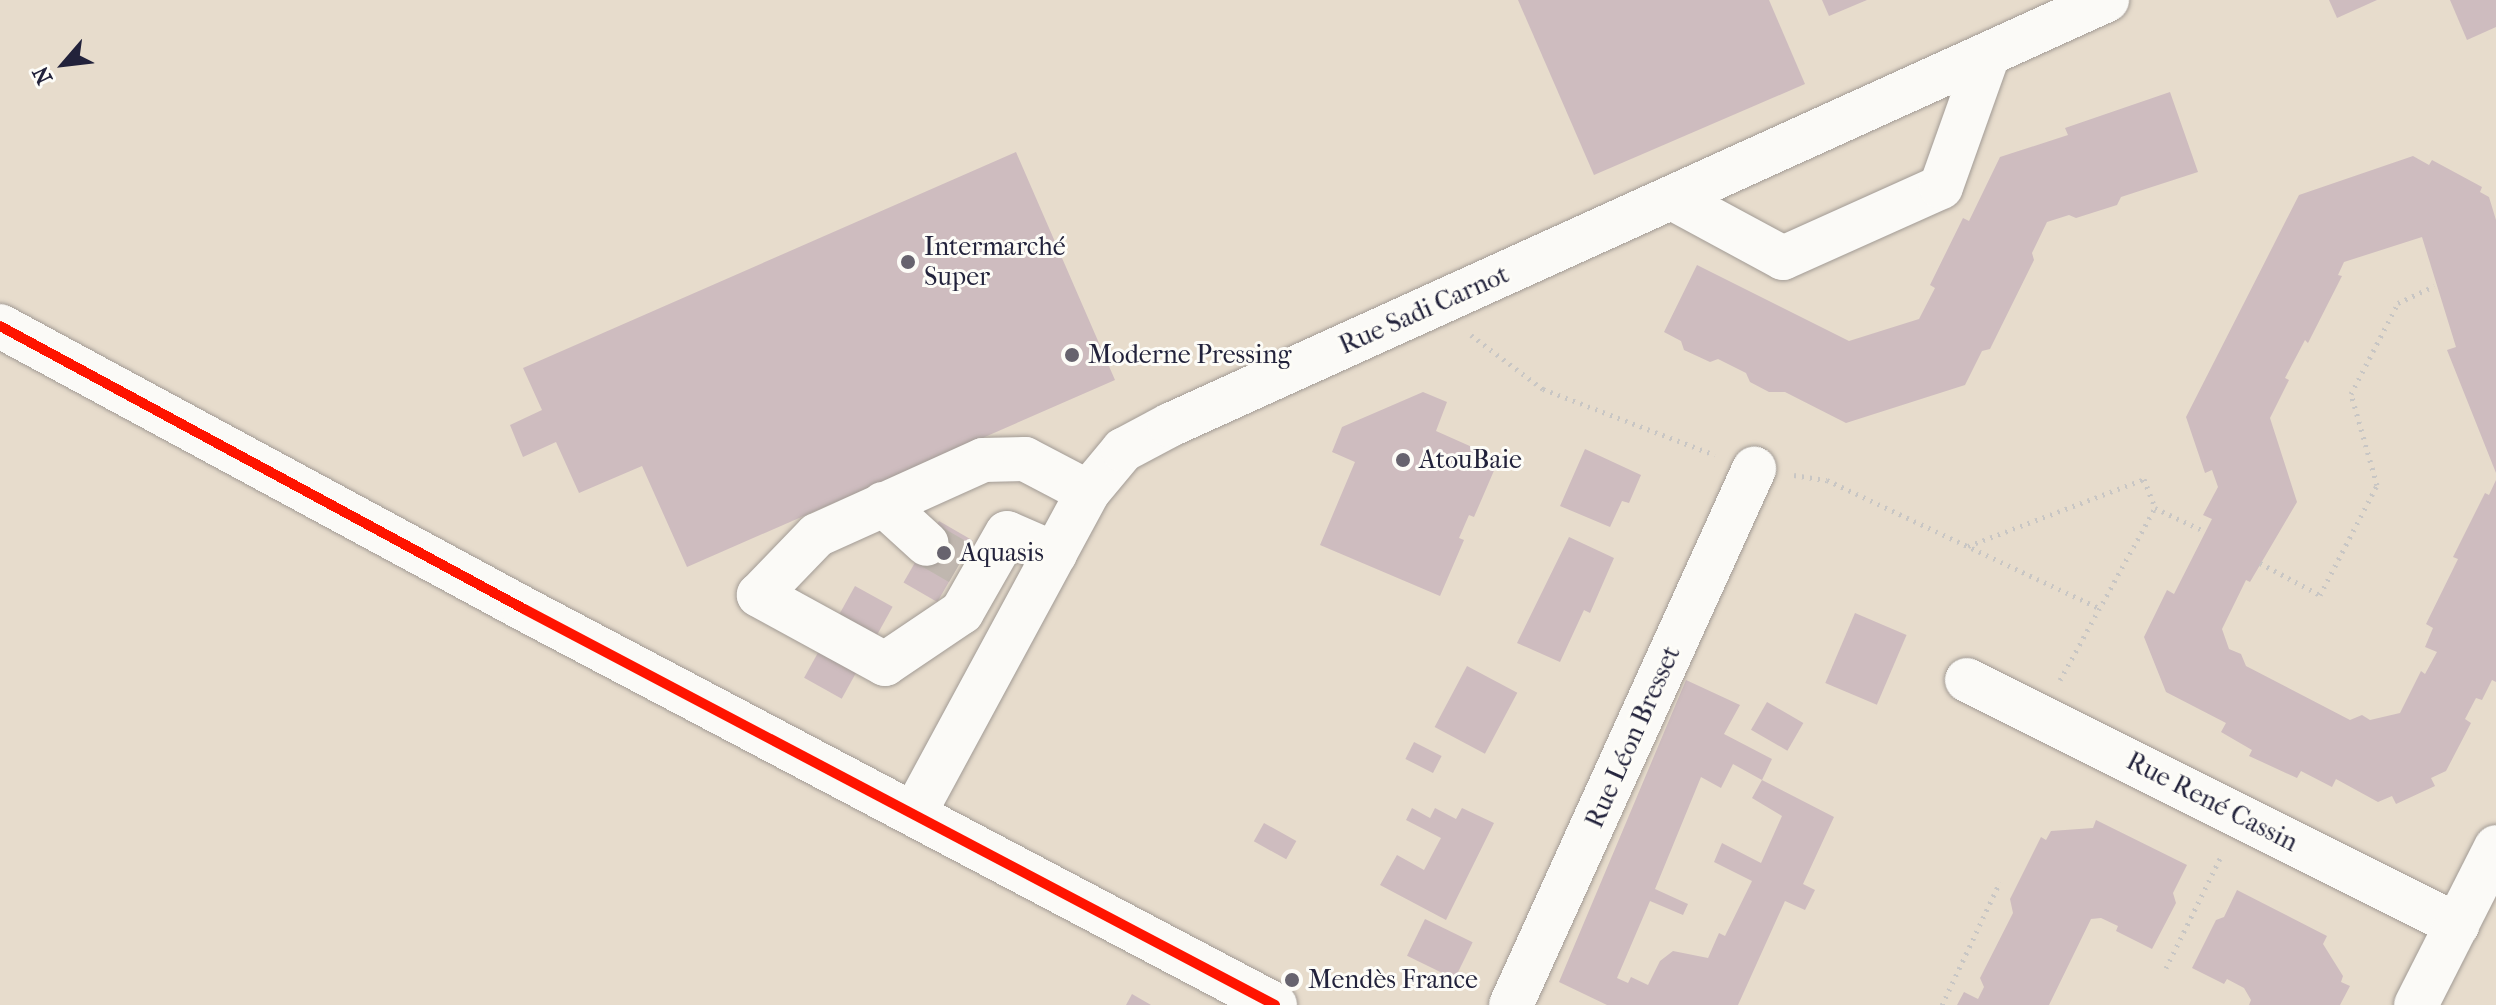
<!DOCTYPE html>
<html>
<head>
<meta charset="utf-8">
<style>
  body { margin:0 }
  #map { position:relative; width:2496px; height:1005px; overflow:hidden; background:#e7dccc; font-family:"IM FELL French Canon",serif }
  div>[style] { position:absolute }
  .building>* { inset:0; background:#cebcbf; transform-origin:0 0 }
  .minor-tunnel>* { height:44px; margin-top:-22px; transform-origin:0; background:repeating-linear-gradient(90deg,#c0b7af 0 44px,transparent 0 66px) }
  .path>* { height:5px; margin-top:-2.5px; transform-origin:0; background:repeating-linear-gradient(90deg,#c8c6c4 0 2px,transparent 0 8px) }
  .roads { filter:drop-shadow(0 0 2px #a29b95) drop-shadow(0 0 2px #a29b95) }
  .minor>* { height:44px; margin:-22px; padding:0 22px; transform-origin:22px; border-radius:22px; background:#fbfaf7 }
  .major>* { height:44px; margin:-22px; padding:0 22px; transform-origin:22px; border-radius:22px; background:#fbfaf7 }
  .bus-1>* { height:10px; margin:-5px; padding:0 5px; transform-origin:5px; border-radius:5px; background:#ff1400 }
  .dots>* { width:22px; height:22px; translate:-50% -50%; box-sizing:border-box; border:4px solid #fdfcf7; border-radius:50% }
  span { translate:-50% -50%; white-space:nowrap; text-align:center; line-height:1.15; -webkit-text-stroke:6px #fdfcf7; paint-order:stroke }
  .poi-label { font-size:26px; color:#22223b }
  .left { translate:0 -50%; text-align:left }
  .street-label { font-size:26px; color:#22223b }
  .north { position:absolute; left:24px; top:24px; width:80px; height:80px; -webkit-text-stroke:6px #fdfcf7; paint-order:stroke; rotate:242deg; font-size:22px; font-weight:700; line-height:32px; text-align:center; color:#22223b }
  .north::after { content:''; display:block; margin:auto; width:28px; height:36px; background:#22223b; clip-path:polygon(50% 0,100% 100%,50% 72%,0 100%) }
</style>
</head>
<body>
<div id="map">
  <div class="building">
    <div style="clip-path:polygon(1518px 0,1769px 0,1805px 84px,1594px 175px)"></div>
    <div style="clip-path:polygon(1822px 0,1867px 0,1829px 16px)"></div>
    <div style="clip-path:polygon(2329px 0,2377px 0,2337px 18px)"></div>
    <div style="clip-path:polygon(2450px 0,2496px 0,2496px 27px,2467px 40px)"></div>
    <div style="clip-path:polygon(2170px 92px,2198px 172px,2121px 197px,2117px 205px,2076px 218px,2069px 215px,2047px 222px,2032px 253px,2034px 260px,1990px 349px,1982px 351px,1965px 385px,1846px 423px,1785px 392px,1769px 392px,1750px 382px,1746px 373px,1718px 359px,1710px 362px,1684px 350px,1681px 341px,1664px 332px,1697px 265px,1849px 341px,1919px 319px,1935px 288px,1930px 285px,1963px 218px,1969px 221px,2000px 157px,2068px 135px,2065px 128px)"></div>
    <div style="clip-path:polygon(1016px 152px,1115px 380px,687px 567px,642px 466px,579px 493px,556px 442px,523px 457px,510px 425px,542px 410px,523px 368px)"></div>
    <div style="clip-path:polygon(2413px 156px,2429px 165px,2432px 160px,2482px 187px,2480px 192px,2489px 197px,2496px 220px,2496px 473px,2447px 350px,2456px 347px,2422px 237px,2344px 262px,2338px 275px,2342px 276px,2308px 343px,2305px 340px,2285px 378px,2289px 380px,2270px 418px,2297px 502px,2250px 582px,2246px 580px,2222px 629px,2229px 649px,2241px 654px,2246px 666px,2350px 720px,2362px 715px,2370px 720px,2400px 713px,2421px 671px,2425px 674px,2437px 652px,2425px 647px,2433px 628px,2426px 624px,2458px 559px,2453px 557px,2485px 493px,2489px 495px,2496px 480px,2496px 682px,2492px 680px,2482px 700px,2476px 698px,2465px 719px,2471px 723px,2446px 771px,2431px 778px,2435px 786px,2396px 804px,2392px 796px,2378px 802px,2336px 779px,2332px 787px,2301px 771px,2297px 778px,2249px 756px,2252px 750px,2221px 732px,2226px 723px,2166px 692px,2144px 637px,2167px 590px,2174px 594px,2212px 519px,2203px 515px,2218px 487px,2212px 470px,2205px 473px,2186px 417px,2299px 195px)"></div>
    <div style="clip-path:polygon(1423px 392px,1447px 402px,1436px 431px,1499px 459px,1474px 517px,1469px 515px,1459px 538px,1464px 540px,1440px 596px,1320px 545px,1355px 462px,1332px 452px,1342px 427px)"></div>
    <div style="clip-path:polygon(1585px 449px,1641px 475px,1629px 503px,1622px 501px,1610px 527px,1560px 506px)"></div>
    <div style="left:939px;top:521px;width:39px;height:71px;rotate:30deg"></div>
    <div style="clip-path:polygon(1569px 537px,1614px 558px,1590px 613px,1584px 610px,1560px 662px,1517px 643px)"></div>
    <div style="left:855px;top:586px;width:43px;height:105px;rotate:29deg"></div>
    <div style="left:1855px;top:613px;width:56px;height:76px;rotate:23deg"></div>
    <div style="left:1467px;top:666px;width:57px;height:69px;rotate:28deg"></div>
    <div style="clip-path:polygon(1686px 680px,1740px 705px,1724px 734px,1772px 759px,1762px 780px,1733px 764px,1721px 788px,1701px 777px,1655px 889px,1688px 904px,1683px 915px,1650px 901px,1617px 978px,1628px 983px,1631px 977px,1648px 985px,1660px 961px,1673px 951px,1708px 958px,1719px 933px,1725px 936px,1752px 881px,1714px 862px,1722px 843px,1761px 863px,1782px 816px,1752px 798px,1762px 780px,1834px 817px,1803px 884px,1815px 890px,1805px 910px,1785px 901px,1738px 1005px,1607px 1005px,1559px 982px)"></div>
    <div style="left:1767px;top:702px;width:42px;height:32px;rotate:30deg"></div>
    <div style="left:1414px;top:742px;width:31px;height:19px;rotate:27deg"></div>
    <div style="clip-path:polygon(1412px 808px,1430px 818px,1435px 808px,1456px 819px,1462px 808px,1494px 823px,1446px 920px,1380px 885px,1397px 855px,1424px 870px,1441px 838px,1406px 820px)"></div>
    <div style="clip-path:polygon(2096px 820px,2187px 865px,2173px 893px,2176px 903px,2152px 949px,2116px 931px,2118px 926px,2101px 918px,2091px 919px,2049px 1005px,1957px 1005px,1964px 992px,1978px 999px,1984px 987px,1980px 978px,2013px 913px,2010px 899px,2041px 837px,2046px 840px,2051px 831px,2093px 828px)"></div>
    <div style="left:1264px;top:823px;width:37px;height:21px;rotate:29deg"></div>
    <div style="clip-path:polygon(2237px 890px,2327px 936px,2323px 944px,2343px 976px,2341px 982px,2350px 986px,2340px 1005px,2249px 1005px,2251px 1000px,2244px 988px,2227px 979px,2224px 984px,2192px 968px,2216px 920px,2224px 917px)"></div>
    <div style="left:1425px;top:919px;width:53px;height:41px;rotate:26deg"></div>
    <div style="clip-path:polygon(1132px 994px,1151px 1005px,1126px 1005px)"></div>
  </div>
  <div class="minor-tunnel">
    <div style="left:927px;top:544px;width:38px;rotate:30deg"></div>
  </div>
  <div class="path">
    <div style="left:1471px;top:335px;width:90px;rotate:36.9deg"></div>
    <div style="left:1543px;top:389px;width:184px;rotate:21deg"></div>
    <div style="left:1794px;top:475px;width:33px;rotate:9deg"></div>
    <div style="left:1827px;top:480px;width:303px;rotate:25.2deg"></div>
    <div style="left:1968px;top:546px;width:188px;rotate:-20.8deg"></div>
    <div style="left:2144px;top:479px;width:31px;rotate:69deg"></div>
    <div style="left:2260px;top:563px;width:68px;rotate:28.1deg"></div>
    <div style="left:2320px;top:595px;width:124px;rotate:-62.6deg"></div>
    <div style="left:2377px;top:485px;width:95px;rotate:-105.9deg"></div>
    <div style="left:2351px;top:394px;width:102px;rotate:-62.7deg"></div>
    <div style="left:2398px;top:303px;width:40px;rotate:-25deg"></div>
    <div style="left:2060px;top:680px;width:196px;rotate:-61.1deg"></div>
    <div style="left:2155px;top:508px;width:56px;rotate:25.2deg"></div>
    <div style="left:2166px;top:968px;width:127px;rotate:-63.8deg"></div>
    <div style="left:1942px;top:1005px;width:136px;rotate:-64.8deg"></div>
  </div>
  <div class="roads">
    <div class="minor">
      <div style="left:1672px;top:198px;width:126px;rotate:28.4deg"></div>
      <div style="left:1783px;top:258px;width:173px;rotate:-24.2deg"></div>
      <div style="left:1941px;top:187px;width:140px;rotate:-70.4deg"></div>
      <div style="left:883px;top:504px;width:59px;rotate:42.3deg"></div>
      <div style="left:1055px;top:554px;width:52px;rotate:-156.4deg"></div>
      <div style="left:1007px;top:533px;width:91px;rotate:119.7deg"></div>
      <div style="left:962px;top:612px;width:93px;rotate:146deg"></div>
      <div style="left:885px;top:664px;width:144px;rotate:-151.3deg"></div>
      <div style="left:759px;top:595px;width:83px;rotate:-46deg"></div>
      <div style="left:817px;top:535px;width:182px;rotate:-24.3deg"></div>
      <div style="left:983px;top:460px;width:42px;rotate:-1.4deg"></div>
      <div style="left:1025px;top:459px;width:71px;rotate:27.6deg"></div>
      <div style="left:1967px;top:680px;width:548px;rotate:26.57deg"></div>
      <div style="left:915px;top:812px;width:364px;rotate:-61.6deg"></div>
      <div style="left:1088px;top:492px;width:55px;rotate:-50.2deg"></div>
      <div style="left:1123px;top:450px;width:53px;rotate:-28deg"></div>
      <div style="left:1170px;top:425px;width:1029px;rotate:-24.4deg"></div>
      <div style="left:1511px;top:1005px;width:589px;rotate:-65.61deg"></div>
      <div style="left:2416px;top:1005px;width:177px;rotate:-63.1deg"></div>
    </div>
    <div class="major">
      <div style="left:0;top:326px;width:596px;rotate:28.37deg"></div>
      <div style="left:524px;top:609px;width:849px;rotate:27.8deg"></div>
    </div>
  </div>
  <div class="bus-1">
    <div style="left:0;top:326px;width:596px;rotate:28.37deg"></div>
    <div style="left:524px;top:609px;width:849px;rotate:27.8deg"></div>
  </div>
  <div class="dots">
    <div style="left:908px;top:262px;background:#67636e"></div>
    <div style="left:1072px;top:355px;background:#67636e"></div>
    <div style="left:1403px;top:460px;background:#67636e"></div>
    <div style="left:944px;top:553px;background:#67636e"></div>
    <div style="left:1292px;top:980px;background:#67636e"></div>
  </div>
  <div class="poi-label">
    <span class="left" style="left:924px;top:262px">Intermarché<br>Super</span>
    <span class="left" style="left:1088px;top:355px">Moderne Pressing</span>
    <span class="left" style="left:1419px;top:460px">AtouBaie</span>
    <span class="left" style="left:960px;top:553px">Aquasis</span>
    <span class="left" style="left:1308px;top:980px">Mendès France</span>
  </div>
  <div class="street-label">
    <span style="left:1424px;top:310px;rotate:-24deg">Rue Sadi Carnot</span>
    <span style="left:1633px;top:737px;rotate:-66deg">Rue Léon Bresset</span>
    <span style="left:2212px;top:802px;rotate:27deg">Rue René Cassin</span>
  </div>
  <div class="north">N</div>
</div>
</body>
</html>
